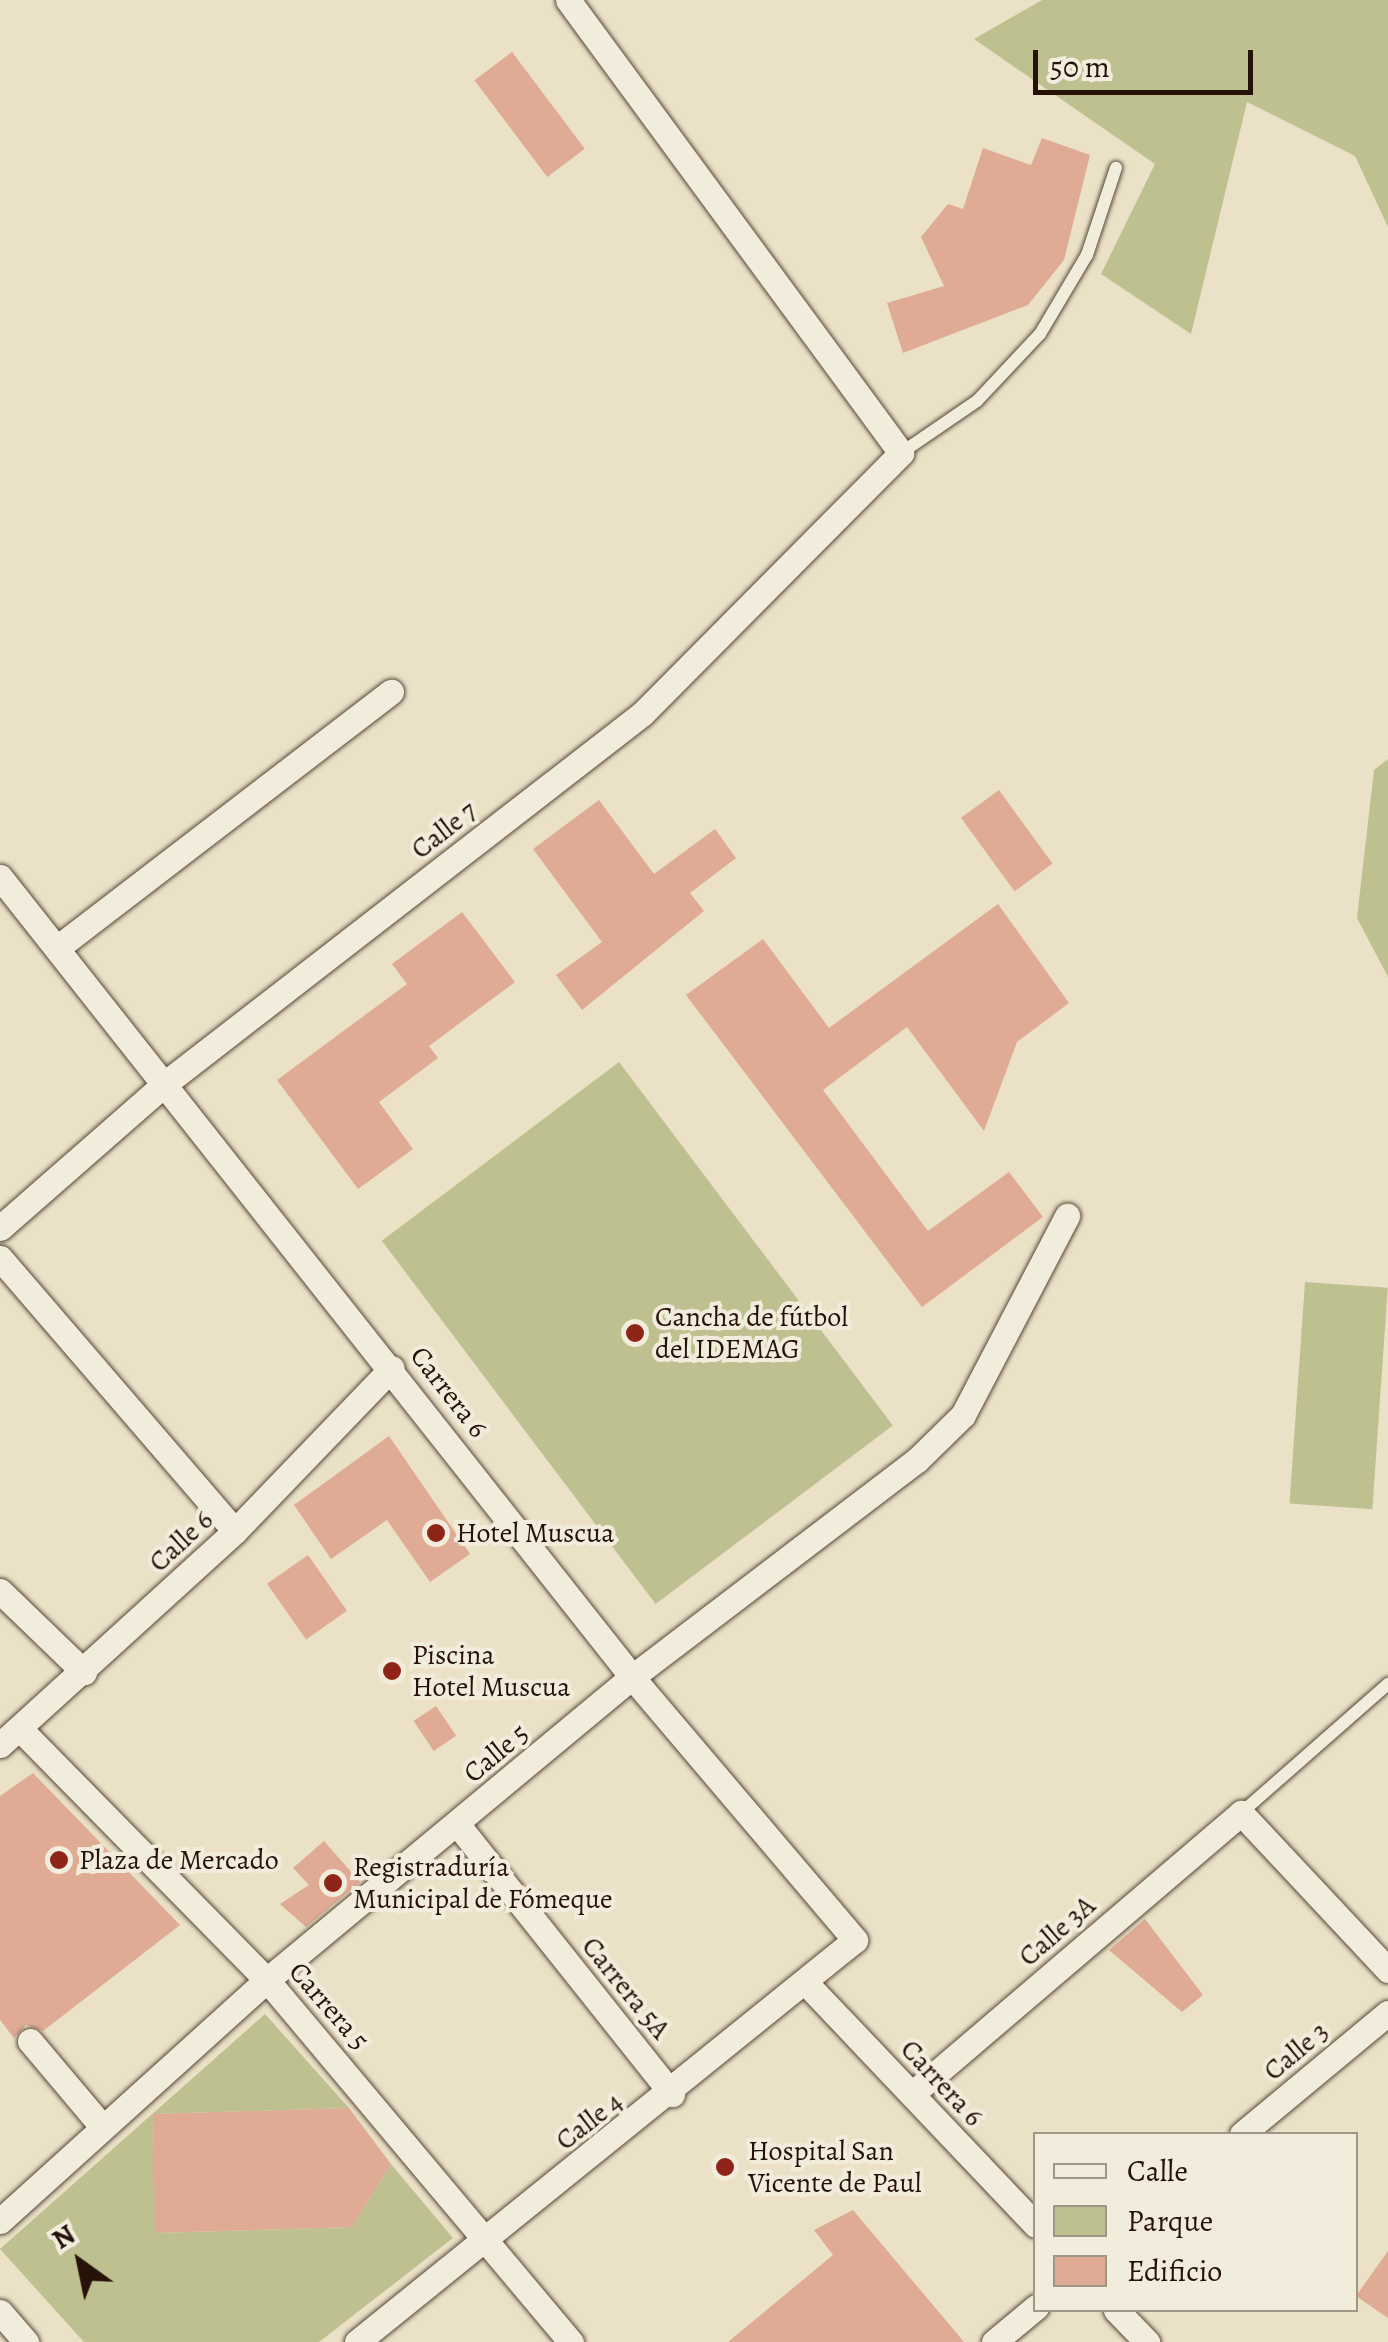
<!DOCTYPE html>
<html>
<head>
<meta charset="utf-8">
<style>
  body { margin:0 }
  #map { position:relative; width:1388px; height:2342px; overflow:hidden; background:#eae1c7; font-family:Alegreya,serif }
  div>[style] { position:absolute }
  .green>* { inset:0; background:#bfc090; transform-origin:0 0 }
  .building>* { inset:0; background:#dfab94; transform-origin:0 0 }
  .roads { filter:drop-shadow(0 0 2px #584638) drop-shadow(0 0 2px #584638) }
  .lane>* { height:12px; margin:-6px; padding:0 6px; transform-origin:6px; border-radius:6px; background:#f1ecdb }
  .street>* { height:25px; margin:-12.5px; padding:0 12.5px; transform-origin:12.5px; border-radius:12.5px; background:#f1ecdb }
  .dots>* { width:28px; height:28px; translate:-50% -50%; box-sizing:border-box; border:5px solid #f1ecdb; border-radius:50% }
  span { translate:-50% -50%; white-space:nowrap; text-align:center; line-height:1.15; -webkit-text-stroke:8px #f1ecdb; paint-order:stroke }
  .street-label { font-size:28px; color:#271209 }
  .poi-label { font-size:28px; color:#271209 }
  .left { translate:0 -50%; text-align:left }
  .legend { position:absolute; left:1033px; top:2132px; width:325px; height:180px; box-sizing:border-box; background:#f1ecdb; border:2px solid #a09587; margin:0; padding:12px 18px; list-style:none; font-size:30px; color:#271209 }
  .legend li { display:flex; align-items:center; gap:20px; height:50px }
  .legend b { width:50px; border:2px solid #a09587 }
  .north { position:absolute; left:30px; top:2212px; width:100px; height:100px; -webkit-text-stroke:8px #f1ecdb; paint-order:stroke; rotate:327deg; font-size:28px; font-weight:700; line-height:40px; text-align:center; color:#271209 }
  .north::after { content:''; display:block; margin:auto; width:35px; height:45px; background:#271209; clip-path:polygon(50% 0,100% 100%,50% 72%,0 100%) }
  .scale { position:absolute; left:1033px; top:50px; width:220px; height:45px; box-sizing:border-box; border:5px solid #271209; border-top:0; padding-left:12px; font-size:30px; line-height:35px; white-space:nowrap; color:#271209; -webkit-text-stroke:8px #f1ecdb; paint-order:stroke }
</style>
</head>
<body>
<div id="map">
  <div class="green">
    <div style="clip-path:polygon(1042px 0,1388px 0,1388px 227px,1355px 156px,1247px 102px,1191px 334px,1101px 274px,1155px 164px,974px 39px)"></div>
    <div style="clip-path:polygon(1388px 759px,1388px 977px,1357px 918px,1374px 770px)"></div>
    <div style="left:619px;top:1062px;width:455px;height:297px;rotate:53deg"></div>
    <div style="left:1305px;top:1282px;width:83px;height:222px;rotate:4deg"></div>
    <div style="clip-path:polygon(265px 2014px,349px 2108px,153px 2114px,156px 2233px,352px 2227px,391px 2164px,453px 2238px,319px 2342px,84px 2342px,0 2249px)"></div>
  </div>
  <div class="building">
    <div style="left:512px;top:52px;width:121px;height:47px;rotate:53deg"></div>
    <div style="clip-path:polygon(1042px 138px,1090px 155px,1064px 260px,1028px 305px,903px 353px,887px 303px,944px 286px,921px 237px,948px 204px,963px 209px,983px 148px,1031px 165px)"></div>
    <div style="left:999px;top:790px;width:91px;height:47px;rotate:54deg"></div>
    <div style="clip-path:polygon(599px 800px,654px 874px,715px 829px,736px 858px,690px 893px,704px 911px,582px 1010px,556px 975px,602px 942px,533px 849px)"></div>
    <div style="clip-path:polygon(998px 904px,1069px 1003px,1017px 1042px,984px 1131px,907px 1027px,823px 1090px,928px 1231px,1009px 1172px,1043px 1217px,922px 1307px,686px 995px,763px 939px,829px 1028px)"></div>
    <div style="clip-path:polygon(462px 912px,515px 982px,429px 1046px,438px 1058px,379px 1102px,413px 1149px,358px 1189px,277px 1080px,407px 984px,392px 964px)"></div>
    <div style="clip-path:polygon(389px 1436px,470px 1554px,430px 1582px,387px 1520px,331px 1559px,294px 1505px)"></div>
    <div style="left:308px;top:1555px;width:68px;height:50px;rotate:55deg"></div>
    <div style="left:436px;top:1706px;width:36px;height:27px;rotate:56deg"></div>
    <div style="clip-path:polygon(33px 1773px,180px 1925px,43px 2031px,26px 2025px,14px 2038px,0 2020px,0 1796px)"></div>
    <div style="clip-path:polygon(324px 1841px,360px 1882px,306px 1927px,280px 1904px,309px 1885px,293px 1868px)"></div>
    <div style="clip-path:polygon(1145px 1919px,1203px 1995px,1182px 2012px,1109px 1950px)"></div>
    <div style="clip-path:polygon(349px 2108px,391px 2164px,352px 2227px,155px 2233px,153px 2114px)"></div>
    <div style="clip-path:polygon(853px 2210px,964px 2342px,728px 2342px,833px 2255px,814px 2230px)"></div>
    <div style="clip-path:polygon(1388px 2251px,1388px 2318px,1356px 2296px)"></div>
  </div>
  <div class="roads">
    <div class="lane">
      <div style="left:901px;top:453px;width:92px;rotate:-34.4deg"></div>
      <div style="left:977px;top:401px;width:92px;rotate:-46.8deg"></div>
      <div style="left:1040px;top:334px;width:92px;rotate:-59.3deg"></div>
      <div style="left:1087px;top:255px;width:92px;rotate:-71.6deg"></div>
      <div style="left:1241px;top:1813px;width:196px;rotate:-41.3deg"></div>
    </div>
    <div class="street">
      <div style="left:0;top:877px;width:1020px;rotate:51.69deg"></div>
      <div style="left:632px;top:1677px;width:345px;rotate:49.7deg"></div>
      <div style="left:855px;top:1940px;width:640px;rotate:141.09deg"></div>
      <div style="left:57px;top:948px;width:421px;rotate:-37.5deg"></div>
      <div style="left:0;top:1228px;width:222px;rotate:-41.2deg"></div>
      <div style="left:167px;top:1082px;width:601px;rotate:-37.77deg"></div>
      <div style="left:642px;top:714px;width:368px;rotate:-45.2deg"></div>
      <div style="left:901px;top:453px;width:562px;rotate:-126.32deg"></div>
      <div style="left:0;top:1258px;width:360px;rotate:49.3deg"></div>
      <div style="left:0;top:1591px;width:117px;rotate:44deg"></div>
      <div style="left:20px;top:1729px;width:352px;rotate:45.5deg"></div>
      <div style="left:267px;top:1980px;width:473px;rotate:50deg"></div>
      <div style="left:0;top:1745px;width:318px;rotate:-42.3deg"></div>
      <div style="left:235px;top:1531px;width:226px;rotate:-46.1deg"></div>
      <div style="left:458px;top:1825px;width:344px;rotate:51.5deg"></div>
      <div style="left:805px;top:1982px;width:335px;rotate:46.5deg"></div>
      <div style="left:30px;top:2041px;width:109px;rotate:49.9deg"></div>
      <div style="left:912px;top:2094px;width:433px;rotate:-40.5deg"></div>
      <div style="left:1241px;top:1813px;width:215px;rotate:46.9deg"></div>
      <div style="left:1242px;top:2134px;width:190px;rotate:-39.7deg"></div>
      <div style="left:0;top:2221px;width:360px;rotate:-42.1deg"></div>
      <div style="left:267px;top:1980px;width:474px;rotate:-39.7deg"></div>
      <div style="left:632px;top:1677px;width:358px;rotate:-37.3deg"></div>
      <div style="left:917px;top:1460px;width:64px;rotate:-44.4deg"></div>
      <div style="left:963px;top:1415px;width:225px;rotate:-62.4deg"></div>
      <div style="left:1116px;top:2310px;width:45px;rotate:45.9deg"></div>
      <div style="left:0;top:2312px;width:40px;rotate:49deg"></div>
      <div style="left:994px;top:2342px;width:55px;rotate:-39.8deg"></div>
    </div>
  </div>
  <div class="dots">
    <div style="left:635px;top:1333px;background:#8f2418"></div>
    <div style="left:436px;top:1533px;background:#8f2418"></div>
    <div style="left:392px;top:1671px;background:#8f2418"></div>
    <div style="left:59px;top:1860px;background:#8f2418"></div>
    <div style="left:333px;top:1883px;background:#8f2418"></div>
    <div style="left:725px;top:2167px;background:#8f2418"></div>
  </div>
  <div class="street-label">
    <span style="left:444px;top:830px;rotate:-38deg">Calle 7</span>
    <span style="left:449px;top:1392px;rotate:52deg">Carrera 6</span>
    <span style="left:181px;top:1541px;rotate:-43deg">Calle 6</span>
    <span style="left:496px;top:1753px;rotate:-40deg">Calle 5</span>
    <span style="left:1057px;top:1931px;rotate:-41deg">Calle 3A</span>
    <span style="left:626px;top:1988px;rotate:51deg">Carrera 5A</span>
    <span style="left:329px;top:2006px;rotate:49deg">Carrera 5</span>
    <span style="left:1296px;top:2051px;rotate:-40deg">Calle 3</span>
    <span style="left:942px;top:2083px;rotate:47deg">Carrera 6</span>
    <span style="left:589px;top:2121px;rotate:-38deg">Calle 4</span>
  </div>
  <div class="poi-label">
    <span class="left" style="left:655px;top:1333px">Cancha de fútbol<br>del IDEMAG</span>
    <span class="left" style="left:456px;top:1533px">Hotel Muscua</span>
    <span class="left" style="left:412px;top:1671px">Piscina<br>Hotel Muscua</span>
    <span class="left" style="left:79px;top:1860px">Plaza de Mercado</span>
    <span class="left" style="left:353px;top:1883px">Registraduría<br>Municipal de Fómeque</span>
    <span class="left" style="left:748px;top:2167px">Hospital San<br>Vicente de Paul</span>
  </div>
  <ul class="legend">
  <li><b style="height:12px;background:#f1ecdb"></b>Calle</li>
  <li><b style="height:28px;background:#bfc090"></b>Parque</li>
  <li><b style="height:28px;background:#dfab94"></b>Edificio</li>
  </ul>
  <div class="north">N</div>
  <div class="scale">50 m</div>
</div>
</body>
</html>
